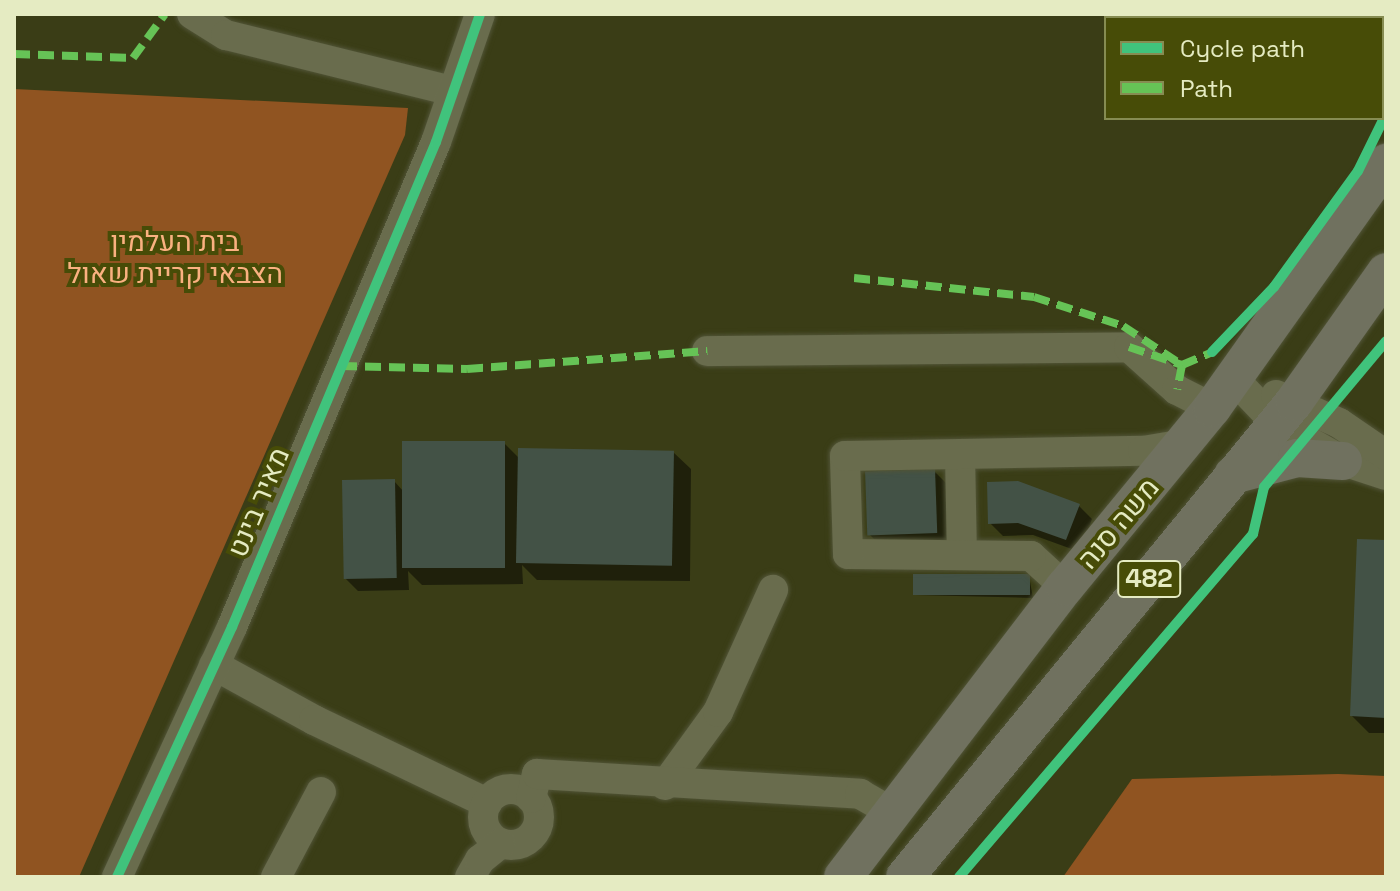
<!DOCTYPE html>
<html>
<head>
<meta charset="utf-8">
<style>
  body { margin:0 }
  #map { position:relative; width:1400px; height:891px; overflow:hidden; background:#3a3d16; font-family:"Space Grotesk",Heebo,sans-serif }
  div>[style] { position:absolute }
  .green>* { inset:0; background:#905421 }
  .shadow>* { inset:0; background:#0007 }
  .building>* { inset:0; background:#435246; transform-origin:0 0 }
  .roads { filter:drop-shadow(0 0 2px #515437) drop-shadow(0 0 2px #515437) }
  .minor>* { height:30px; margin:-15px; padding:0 15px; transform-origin:15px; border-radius:15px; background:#696c4d }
  .minor>.ring { margin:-15px; padding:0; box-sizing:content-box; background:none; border:30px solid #696c4d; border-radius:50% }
  .major>* { height:38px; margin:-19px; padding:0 19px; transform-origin:19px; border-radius:19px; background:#70715f }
  .quiet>* { height:8px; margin-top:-4px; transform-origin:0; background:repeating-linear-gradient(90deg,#66c356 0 16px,transparent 0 24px) }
  .cycleway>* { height:10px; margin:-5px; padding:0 5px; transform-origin:5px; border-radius:5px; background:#40c37c }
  span { translate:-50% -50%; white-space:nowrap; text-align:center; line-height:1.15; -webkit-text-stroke:8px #474c07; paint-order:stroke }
  .shield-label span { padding:2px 6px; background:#474c07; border:2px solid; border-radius:6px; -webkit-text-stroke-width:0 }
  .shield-label { font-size:26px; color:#e5ebc2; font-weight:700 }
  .park-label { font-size:28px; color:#fab180 }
  .street-label { font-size:28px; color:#e5ebc2 }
  .frame { position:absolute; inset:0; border:16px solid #e5ebc2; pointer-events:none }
  .legend { position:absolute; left:1104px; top:16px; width:280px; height:104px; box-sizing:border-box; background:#474c07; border:2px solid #868c52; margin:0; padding:10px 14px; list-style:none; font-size:24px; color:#e5ebc2 }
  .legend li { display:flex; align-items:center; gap:16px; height:40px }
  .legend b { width:40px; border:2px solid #868c52 }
</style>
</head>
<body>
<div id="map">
  <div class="green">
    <div style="clip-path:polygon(14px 89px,408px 108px,405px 135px,79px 877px,14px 877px)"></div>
    <div style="clip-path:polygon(1338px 774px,1386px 776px,1386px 877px,1063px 877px,1132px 779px)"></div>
  </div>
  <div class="shadow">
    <div style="clip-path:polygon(504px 443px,520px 459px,673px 452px,691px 469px,690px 581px,537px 580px,522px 565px,523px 584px,422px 585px,408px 571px,409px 590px,358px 591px,345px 578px,394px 481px,404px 492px)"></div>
    <div style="clip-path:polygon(934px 471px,947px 484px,950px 546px,883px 548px,870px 535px)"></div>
    <div style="clip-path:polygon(1079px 506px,1092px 519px,1080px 552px,1033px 535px,1003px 536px,990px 523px)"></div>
    <div style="clip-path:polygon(1386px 542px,1386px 733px,1369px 733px,1352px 716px)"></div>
    <div style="clip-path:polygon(1029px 576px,1033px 598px,915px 595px)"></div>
  </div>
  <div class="building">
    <div style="left:505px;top:441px;width:127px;height:103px;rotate:90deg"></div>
    <div style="left:518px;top:448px;width:156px;height:115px;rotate:1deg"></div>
    <div style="left:935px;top:469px;width:64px;height:70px;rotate:88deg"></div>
    <div style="left:395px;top:479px;width:99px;height:53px;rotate:89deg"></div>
    <div style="clip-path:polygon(1018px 481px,1080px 504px,1066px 540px,1018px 523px,988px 524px,987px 482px)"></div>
    <div style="clip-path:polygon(1357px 539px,1386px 540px,1386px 718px,1350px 716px)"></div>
    <div style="left:1030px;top:574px;width:21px;height:117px;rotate:90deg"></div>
  </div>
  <div class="roads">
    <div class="minor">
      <div style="left:192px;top:14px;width:40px;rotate:32deg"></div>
      <div style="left:226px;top:35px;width:233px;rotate:13.9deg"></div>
      <div style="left:707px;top:351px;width:422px;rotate:-0.5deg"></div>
      <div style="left:1129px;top:347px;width:64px;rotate:41.9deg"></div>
      <div style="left:1177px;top:390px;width:39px;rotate:27deg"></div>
      <div style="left:1233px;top:378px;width:62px;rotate:46.3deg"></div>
      <div style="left:1276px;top:423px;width:77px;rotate:29.6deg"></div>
      <div style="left:1343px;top:461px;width:45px;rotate:18deg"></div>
      <div style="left:1276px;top:395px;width:69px;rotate:24deg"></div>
      <div style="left:1339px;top:423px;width:57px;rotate:34.2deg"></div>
      <div style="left:960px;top:454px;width:101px;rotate:88.9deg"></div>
      <div style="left:1065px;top:587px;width:46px;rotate:-137.6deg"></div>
      <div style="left:1031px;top:556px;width:183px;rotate:-179.4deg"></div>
      <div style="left:848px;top:554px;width:98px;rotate:-91.8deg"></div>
      <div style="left:845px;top:456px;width:298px;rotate:-1deg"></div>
      <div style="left:1143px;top:451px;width:42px;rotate:-9.7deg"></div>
      <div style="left:214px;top:665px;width:114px;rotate:28.8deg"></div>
      <div style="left:314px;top:720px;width:192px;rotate:25.6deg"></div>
      <div style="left:665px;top:785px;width:90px;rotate:-54deg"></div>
      <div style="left:718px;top:712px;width:134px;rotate:-65.7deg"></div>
      <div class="ring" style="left:483px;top:789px;width:26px;height:26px"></div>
      <div style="left:531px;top:798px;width:25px;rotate:-76deg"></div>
      <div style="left:537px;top:774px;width:324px;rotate:3.5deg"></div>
      <div style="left:860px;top:794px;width:40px;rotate:29.7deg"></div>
      <div style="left:117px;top:877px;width:275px;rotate:-65.3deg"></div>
      <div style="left:232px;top:627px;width:526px;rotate:-67.19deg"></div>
      <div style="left:436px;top:142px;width:135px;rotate:-71deg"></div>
      <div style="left:276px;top:877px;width:96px;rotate:-62.1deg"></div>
      <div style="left:470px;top:877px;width:20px;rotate:-60deg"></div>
      <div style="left:480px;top:860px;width:26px;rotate:-39deg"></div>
    </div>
    <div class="major">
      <div style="left:1233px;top:475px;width:66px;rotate:-14.9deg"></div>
      <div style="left:1297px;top:458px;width:46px;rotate:3.7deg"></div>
      <div style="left:843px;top:877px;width:365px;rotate:-52.6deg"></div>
      <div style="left:1065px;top:587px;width:232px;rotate:-50.6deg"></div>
      <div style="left:1212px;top:408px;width:301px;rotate:-54.6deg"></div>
      <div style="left:905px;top:877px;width:614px;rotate:-50.68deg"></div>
      <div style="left:1294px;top:402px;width:159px;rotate:-54.7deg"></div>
    </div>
  </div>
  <div class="quiet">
    <div style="left:14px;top:54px;width:119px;rotate:1.9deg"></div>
    <div style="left:133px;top:58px;width:54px;rotate:-54deg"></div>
    <div style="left:854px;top:278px;width:181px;rotate:6deg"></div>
    <div style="left:1034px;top:297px;width:94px;rotate:18deg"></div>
    <div style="left:1123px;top:326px;width:71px;rotate:33.5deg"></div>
    <div style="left:1182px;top:365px;width:33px;rotate:-23deg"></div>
    <div style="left:1129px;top:347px;width:56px;rotate:18.8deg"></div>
    <div style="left:1182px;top:365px;width:25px;rotate:101deg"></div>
    <div style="left:341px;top:366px;width:126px;rotate:1.4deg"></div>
    <div style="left:467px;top:369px;width:241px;rotate:-4.3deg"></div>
  </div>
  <div class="cycleway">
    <div style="left:1212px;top:352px;width:90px;rotate:-46.4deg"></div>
    <div style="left:1274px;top:287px;width:143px;rotate:-54.1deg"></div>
    <div style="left:1358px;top:171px;width:64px;rotate:-63.8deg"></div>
    <div style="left:117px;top:877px;width:275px;rotate:-65.3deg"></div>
    <div style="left:232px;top:627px;width:526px;rotate:-67.19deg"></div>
    <div style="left:436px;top:142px;width:135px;rotate:-71deg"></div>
    <div style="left:959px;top:877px;width:452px;rotate:-49.4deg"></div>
    <div style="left:1253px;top:534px;width:48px;rotate:-76.8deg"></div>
    <div style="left:1264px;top:487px;width:190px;rotate:-50.1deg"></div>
  </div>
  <div class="shield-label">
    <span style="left:1149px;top:579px">482</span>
  </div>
  <div class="park-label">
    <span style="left:175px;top:257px">בית העלמין<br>הצבאי קריית שאול</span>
  </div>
  <div class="street-label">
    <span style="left:258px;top:502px;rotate:-67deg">מאיר בינט</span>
    <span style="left:1118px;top:523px;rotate:-50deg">משה סנה</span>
  </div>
  <div class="frame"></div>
  <ul class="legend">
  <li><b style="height:10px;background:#40c37c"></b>Cycle path</li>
  <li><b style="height:10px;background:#66c356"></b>Path</li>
  </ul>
</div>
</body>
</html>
